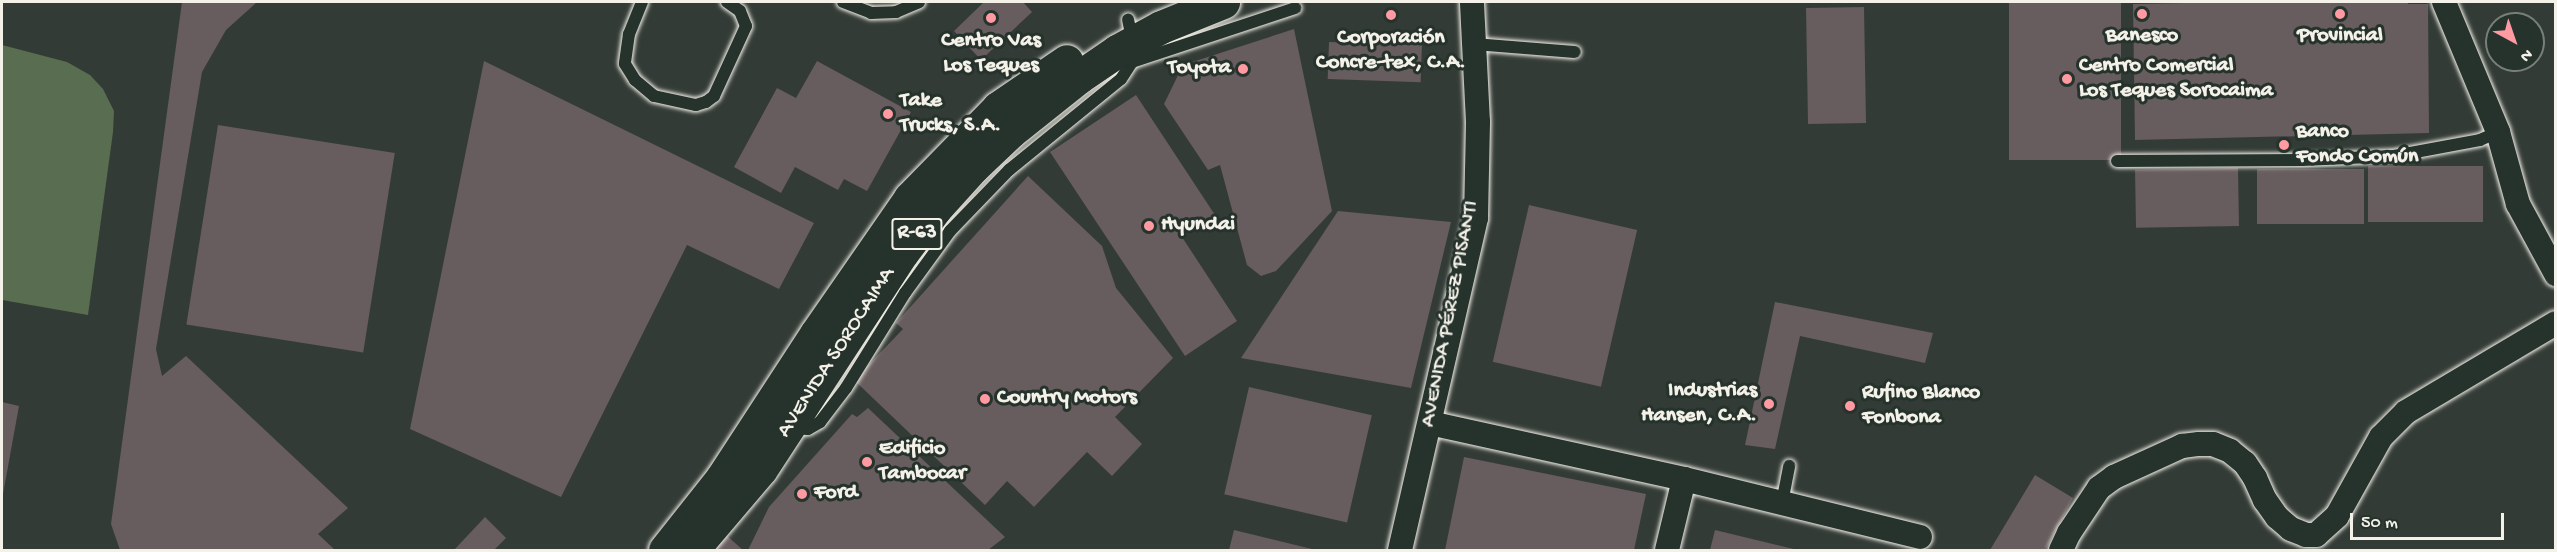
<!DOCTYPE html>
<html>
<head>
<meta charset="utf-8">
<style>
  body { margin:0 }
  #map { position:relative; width:2557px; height:552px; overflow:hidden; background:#333b37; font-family:"Gochi Hand",sans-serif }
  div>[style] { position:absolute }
  .green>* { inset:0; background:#596d50 }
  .building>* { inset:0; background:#675c5e; transform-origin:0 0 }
  .roads { filter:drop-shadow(0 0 2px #f4f1e8) drop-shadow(0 0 2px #f4f1e8) }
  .lane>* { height:12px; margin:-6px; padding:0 6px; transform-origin:6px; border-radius:6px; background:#26332d }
  .street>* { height:24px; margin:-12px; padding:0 12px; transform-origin:12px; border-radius:12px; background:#26332d }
  .primary>* { height:33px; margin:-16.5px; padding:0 16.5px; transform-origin:16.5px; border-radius:16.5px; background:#26332d }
  .dots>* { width:16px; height:16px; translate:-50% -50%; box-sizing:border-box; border:3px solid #26332d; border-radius:50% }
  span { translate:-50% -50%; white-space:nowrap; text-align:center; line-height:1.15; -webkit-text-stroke:6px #26332d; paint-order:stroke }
  .shield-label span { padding:2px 4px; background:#26332d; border:2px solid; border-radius:4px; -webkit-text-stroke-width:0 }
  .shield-label { font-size:21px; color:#f4f1e8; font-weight:700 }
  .poi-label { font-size:22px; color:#f4f1e8; font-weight:700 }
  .left { translate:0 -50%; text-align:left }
  .right { translate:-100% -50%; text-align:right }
  .street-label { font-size:22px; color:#f4f1e8 }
  .frame { position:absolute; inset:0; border:3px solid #f4f1e8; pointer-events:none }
  .north { position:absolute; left:2485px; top:12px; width:60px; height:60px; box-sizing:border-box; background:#26332d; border:2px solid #787f78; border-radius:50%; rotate:140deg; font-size:16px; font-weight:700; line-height:24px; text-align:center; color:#f4f1e8 }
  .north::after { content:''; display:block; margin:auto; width:21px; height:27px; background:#ff9aa2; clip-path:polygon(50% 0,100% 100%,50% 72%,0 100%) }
  .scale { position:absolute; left:2350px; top:513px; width:154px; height:27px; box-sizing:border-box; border:3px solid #f4f1e8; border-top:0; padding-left:8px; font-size:18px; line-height:21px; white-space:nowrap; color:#f4f1e8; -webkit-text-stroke:4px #26332d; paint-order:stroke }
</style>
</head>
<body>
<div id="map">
  <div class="green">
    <div style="clip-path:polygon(2px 45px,67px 62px,90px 75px,103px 89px,114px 111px,113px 132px,88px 315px,2px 300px)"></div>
  </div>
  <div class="building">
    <div style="clip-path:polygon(182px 2px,257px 2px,226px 30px,202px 72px,156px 349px,162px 376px,186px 356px,348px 508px,318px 534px,335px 550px,120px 550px,111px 524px)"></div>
    <div style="clip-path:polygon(984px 2px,1023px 2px,1032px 12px,981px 60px,954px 31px)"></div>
    <div style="left:2009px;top:2px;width:112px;height:158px"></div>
    <div style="clip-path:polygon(2237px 2px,2408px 2px,2408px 4px,2428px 4px,2429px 133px,2135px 140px,2133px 4px)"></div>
    <div style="left:1864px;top:7px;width:116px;height:58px;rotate:89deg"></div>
    <div style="clip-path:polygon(1294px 29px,1332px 211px,1276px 271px,1261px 276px,1247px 265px,1220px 165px,1208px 170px,1164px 104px,1183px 65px)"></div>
    <div style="left:1329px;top:42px;width:93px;height:37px;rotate:2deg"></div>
    <div style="clip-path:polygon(484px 61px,814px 223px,779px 289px,687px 245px,561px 497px,410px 429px)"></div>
    <div style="clip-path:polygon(817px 61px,911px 112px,867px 191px,844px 179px,838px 190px,795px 167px,781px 193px,734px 167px,777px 88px,796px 98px)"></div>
    <div style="clip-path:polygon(1136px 95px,1215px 215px,1182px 237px,1237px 321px,1185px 356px,1050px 152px)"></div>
    <div style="left:218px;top:125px;width:179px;height:202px;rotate:9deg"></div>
    <div style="left:2483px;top:166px;width:56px;height:115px;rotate:90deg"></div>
    <div style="left:2238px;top:168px;width:58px;height:103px;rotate:89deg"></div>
    <div style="left:2364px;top:169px;width:55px;height:107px;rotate:90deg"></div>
    <div style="clip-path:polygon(1028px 176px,1102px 246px,1116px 288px,1173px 358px,1115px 417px,1142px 444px,1112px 476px,1087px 452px,1034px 507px,1007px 481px,985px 505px,854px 380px,903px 329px,896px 323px)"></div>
    <div style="left:1529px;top:205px;width:111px;height:161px;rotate:13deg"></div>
    <div style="clip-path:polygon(1338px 211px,1451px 222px,1411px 388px,1241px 358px)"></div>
    <div style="clip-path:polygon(1775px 302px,1933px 333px,1925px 363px,1800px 336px,1775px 449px,1745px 445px)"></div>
    <div style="left:1249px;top:387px;width:126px;height:110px;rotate:13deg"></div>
    <div style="clip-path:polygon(2px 402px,19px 406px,3px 494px,2px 494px)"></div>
    <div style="clip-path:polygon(868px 408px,1005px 537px,988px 550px,748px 550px,769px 507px,852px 414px,857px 417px)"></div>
    <div style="clip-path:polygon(1464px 457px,1646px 494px,1634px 550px,1445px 550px)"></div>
    <div style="clip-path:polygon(2035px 475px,2073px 498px,2045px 550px,1990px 550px)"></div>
    <div style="clip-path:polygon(485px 517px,506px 538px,494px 550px,454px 550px)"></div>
    <div style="clip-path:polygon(1234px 530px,1316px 550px,1229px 550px)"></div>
    <div style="clip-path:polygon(1715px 530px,1798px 550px,1710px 550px)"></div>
    <div style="clip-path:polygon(726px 535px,743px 550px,711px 550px)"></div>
  </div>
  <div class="roads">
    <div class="lane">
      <div style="left:642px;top:2px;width:35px;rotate:112deg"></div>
      <div style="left:629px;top:34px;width:30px;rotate:98deg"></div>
      <div style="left:625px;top:64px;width:19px;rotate:58deg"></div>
      <div style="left:635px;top:80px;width:25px;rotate:40deg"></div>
      <div style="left:654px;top:96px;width:43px;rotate:12.1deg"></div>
      <div style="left:696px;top:105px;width:10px;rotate:-17deg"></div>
      <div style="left:706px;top:102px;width:10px;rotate:-37deg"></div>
      <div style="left:714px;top:96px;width:77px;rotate:-65.4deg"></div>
      <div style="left:746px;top:26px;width:16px;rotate:-112deg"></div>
      <div style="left:740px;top:11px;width:16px;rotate:-145deg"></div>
      <div style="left:843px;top:2px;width:30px;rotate:21deg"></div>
      <div style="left:871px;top:13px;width:25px;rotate:-2deg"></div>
      <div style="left:896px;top:12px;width:25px;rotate:-23deg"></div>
      <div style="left:1474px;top:44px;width:101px;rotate:4.5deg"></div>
      <div style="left:1132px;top:62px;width:172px;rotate:-18.3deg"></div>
      <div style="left:2117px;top:161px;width:185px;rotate:-0.3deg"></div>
      <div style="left:2302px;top:160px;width:92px;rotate:-2.5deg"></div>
      <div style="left:2394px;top:156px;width:87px;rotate:-10.5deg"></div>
      <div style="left:2480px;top:140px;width:20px;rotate:-24deg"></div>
      <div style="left:791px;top:428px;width:17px;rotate:3deg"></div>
      <div style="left:808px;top:429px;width:14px;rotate:-30deg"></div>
      <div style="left:820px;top:422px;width:43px;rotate:-52.6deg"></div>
      <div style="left:846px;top:388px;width:112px;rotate:-58.2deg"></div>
      <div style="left:905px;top:293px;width:77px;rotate:-54deg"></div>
      <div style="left:950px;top:231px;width:85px;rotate:-46deg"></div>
      <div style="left:1009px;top:170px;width:144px;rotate:-39.1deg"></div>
      <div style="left:1121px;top:79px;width:20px;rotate:-57deg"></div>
      <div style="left:1132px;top:62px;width:19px;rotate:-87deg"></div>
      <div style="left:1133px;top:43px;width:24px;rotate:-102deg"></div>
      <div style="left:1782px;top:503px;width:38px;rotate:-79deg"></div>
    </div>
    <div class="street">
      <div style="left:2444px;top:2px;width:141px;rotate:67.4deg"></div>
      <div style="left:2498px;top:132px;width:75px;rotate:74.5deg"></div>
      <div style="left:2518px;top:204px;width:80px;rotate:61.5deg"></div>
      <div style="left:1430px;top:423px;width:260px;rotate:12.4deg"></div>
      <div style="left:1684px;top:479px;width:243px;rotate:13.8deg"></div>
      <div style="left:1400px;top:550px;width:341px;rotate:-77.1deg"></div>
      <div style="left:1476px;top:218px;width:96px;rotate:-88.8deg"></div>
      <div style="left:1478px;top:122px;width:120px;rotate:-92.9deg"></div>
      <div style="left:1667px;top:550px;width:73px;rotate:-76.5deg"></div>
      <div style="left:2061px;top:550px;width:19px;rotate:-65deg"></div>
      <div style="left:2069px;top:533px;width:54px;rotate:-56.3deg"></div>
      <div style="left:2099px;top:488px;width:19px;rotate:-36deg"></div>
      <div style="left:2114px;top:477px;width:75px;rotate:-24.5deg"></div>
      <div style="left:2182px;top:446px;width:17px;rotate:-7deg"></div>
      <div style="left:2199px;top:444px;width:14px"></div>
      <div style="left:2213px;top:444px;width:18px;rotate:22deg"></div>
      <div style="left:2230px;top:451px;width:19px;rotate:39deg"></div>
      <div style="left:2245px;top:463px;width:18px;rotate:56deg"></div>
      <div style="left:2255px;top:478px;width:24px;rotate:66deg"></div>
      <div style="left:2265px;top:500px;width:21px;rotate:55deg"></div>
      <div style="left:2277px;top:517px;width:18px;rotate:41deg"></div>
      <div style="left:2291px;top:529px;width:16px;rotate:22deg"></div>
      <div style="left:2306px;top:535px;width:10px"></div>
      <div style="left:2316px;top:535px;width:28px;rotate:-42deg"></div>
      <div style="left:2337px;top:516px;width:90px;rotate:-60.9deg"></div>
      <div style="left:2381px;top:437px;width:35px;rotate:-45deg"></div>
      <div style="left:2406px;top:412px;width:174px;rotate:-30.7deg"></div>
    </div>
    <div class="primary">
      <div style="left:665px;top:550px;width:92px;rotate:-51.6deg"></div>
      <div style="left:722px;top:478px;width:172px;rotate:-56.9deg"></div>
      <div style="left:816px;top:334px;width:165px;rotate:-55.3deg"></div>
      <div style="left:910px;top:198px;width:126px;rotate:-45.6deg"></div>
      <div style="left:998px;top:108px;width:83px;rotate:-34.3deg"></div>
      <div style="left:692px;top:550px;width:106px;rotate:-49.6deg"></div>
      <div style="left:761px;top:469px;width:258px;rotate:-56.9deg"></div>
      <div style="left:902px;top:253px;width:55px;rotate:-53.1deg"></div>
      <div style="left:935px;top:209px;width:57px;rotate:-47.9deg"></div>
      <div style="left:973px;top:167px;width:52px;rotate:-43.5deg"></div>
      <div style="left:1011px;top:131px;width:87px;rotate:-38.5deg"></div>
      <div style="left:1079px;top:77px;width:46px;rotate:-34.4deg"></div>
      <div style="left:1117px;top:51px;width:50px;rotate:-28.6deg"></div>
      <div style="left:1161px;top:27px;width:67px;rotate:-22deg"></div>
    </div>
  </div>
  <div class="dots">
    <div style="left:2142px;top:14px;background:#ff9aa2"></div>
    <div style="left:2340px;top:14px;background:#ff9aa2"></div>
    <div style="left:1391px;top:15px;background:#ff9aa2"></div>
    <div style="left:991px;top:18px;background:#ff9aa2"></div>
    <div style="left:1243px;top:69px;background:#ff9aa2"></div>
    <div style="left:2067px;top:79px;background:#ff9aa2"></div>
    <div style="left:888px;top:114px;background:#ff9aa2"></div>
    <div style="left:2284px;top:145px;background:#ff9aa2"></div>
    <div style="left:1149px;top:226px;background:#ff9aa2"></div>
    <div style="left:985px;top:399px;background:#ff9aa2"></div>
    <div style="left:1769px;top:404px;background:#ff9aa2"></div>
    <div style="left:1850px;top:406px;background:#ff9aa2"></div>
    <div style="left:867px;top:462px;background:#ff9aa2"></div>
    <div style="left:802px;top:494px;background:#ff9aa2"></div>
  </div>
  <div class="shield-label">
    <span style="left:917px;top:234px">R-63</span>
  </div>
  <div class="poi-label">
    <span style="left:2142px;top:37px">Banesco</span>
    <span style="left:2340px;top:37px">Provincial</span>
    <span style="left:1391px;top:51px">Corporación<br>Concre-tex, C.A.</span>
    <span style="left:991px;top:54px">Centro Vas<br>Los Teques</span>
    <span class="left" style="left:2079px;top:79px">Centro Comercial<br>Los Teques Sorocaima</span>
    <span class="right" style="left:1231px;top:69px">Toyota</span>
    <span class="left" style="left:900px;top:114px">Take<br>Trucks, S.A.</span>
    <span class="left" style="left:2296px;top:145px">Banco<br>Fondo Común</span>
    <span class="left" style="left:1161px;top:226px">Hyundai</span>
    <span class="right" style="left:1757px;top:404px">Industrias<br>Hansen, C.A.</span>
    <span class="left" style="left:1862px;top:406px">Rufino Blanco<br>Fonbona</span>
    <span class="left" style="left:997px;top:399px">Country Motors</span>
    <span class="left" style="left:879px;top:462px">Edificio<br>Tambocar</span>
    <span class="left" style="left:814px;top:494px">Ford</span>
  </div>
  <div class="street-label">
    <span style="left:1451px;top:314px;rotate:-79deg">AVENIDA PÉREZ PISANTI</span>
    <span style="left:837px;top:353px;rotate:-57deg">AVENIDA SOROCAIMA</span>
  </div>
  <div class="frame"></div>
  <div class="north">N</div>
  <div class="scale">50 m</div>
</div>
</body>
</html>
